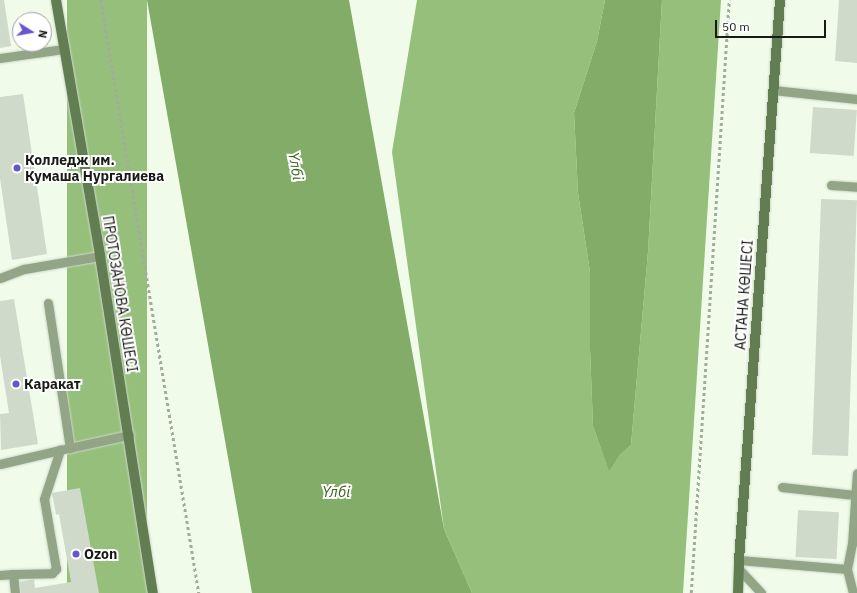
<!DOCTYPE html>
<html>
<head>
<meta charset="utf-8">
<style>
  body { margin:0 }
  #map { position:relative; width:857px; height:593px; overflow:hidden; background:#f0fbea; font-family:"IBM Plex Sans",sans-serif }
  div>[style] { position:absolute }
  .forest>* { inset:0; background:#95bf7b; transform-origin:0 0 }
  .water>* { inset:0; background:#83ac69 }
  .building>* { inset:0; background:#d0daca; transform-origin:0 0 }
  .path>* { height:2.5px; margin-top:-1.25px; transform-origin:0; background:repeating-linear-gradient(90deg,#a2ab9d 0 3px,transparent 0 6px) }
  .roads { filter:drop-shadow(0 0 1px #cdd7c8) drop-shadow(0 0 1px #cdd7c8) }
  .service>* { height:9px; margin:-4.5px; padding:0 4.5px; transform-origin:4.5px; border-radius:4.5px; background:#92a587 }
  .secondary>* { height:10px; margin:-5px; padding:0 5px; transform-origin:5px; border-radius:5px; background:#627d52 }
  .dots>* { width:11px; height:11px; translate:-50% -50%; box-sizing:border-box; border:2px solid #fff; border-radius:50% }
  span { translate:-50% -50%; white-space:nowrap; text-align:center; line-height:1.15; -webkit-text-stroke:4px #fff; paint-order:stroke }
  .poi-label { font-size:14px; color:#171b15; font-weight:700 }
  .left { translate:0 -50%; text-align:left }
  .street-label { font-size:14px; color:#171b15 }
  .water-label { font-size:15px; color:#3c631e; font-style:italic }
  .north { position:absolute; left:12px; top:12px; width:40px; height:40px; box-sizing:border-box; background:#fff; border:1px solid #a2a4a1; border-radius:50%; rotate:101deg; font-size:11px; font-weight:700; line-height:16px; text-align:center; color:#171b15 }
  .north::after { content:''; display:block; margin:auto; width:14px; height:18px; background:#6556cf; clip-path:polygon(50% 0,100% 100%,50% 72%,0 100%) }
  .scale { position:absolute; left:715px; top:20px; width:111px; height:18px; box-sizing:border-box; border:2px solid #171b15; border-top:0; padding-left:5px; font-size:12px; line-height:14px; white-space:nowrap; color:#171b15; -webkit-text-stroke:3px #fff; paint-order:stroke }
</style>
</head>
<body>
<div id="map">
  <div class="forest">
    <div style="left:67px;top:0;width:80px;height:601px"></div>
    <div style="clip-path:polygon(417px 0,605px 0,597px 41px,574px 113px,578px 193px,590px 272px,590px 349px,593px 426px,609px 470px,620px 455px,631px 445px,648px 252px,662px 0,721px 0,683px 593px,472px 593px,444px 529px,392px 152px)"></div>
  </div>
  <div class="water">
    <div style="clip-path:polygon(147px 0,349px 0,444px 529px,472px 593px,252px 593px)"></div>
    <div style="clip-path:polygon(605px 0,662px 0,648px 252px,631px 445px,620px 455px,609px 471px,593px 426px,590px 349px,590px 272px,578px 193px,574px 113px,597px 41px)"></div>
  </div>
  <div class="building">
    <div style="clip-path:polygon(0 0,4px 0,11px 46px,0 48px)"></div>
    <div style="clip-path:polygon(839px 0,857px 0,857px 63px,835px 61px)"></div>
    <div style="clip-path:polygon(23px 94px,47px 254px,12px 260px,0 178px,0 97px)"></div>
    <div style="left:813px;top:107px;width:44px;height:46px;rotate:4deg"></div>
    <div style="left:821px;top:199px;width:36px;height:256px;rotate:2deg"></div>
    <div style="clip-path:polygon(14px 299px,38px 444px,1px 450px,0 414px,9px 413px,0 356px,0 301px)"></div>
    <div style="clip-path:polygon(80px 488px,99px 593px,21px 593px,19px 582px,34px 579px,35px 588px,71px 582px,59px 514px,56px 515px,52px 493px)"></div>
    <div style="left:798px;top:510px;width:41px;height:47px;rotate:3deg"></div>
  </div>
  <div class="path">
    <div style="left:101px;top:0;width:601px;rotate:80.62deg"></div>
    <div style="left:691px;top:593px;width:594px;rotate:-86.33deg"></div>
  </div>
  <div class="roads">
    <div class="service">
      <div style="left:0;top:58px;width:65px;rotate:-8deg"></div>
      <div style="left:773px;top:90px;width:84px;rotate:6.1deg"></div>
      <div style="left:831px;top:185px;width:26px;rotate:4deg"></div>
      <div style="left:0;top:278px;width:26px;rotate:-21deg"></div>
      <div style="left:24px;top:269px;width:77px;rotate:-9.7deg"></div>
      <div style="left:48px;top:303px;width:147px;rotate:81.4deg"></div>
      <div style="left:0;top:464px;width:62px;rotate:-13.1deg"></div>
      <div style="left:782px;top:487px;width:73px;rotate:6.3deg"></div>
      <div style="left:739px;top:560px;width:108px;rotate:4.8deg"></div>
      <div style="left:847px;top:569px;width:25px;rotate:-79deg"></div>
      <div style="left:852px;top:544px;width:71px;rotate:-86deg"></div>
      <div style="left:738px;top:568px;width:34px;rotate:47deg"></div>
      <div style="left:847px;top:569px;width:25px;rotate:76deg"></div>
      <div style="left:0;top:575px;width:13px;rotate:-4deg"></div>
      <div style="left:15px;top:593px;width:19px;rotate:-96deg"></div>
      <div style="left:13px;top:574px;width:39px;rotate:-1deg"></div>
      <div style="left:52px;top:573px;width:6px;rotate:-45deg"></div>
      <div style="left:56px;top:569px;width:71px;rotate:-99.7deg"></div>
      <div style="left:44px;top:499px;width:52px;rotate:-71.9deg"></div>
      <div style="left:60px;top:450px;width:71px;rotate:-12.3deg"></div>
    </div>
    <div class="secondary">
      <div style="left:56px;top:0;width:260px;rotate:80.2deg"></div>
      <div style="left:100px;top:256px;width:341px;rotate:81.1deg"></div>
      <div style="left:738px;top:593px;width:33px;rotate:-88deg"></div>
      <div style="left:739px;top:560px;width:561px;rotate:-85.81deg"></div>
    </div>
  </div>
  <div class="dots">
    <div style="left:17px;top:168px;background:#6556cf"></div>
    <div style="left:16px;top:384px;background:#6556cf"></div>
    <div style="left:76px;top:554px;background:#6556cf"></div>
  </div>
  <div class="poi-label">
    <span class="left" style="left:25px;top:168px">Колледж им.<br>Кумаша Нургалиева</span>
    <span class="left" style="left:24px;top:384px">Каракат</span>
    <span class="left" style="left:84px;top:554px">Ozon</span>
  </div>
  <div class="street-label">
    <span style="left:120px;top:294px;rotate:81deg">ПРОТОЗАНОВА КӨШЕСІ</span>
    <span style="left:744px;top:295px;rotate:-86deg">АСТАНА КӨШЕСІ</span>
  </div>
  <div class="water-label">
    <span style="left:296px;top:166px;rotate:80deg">Үлбі</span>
    <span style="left:336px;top:492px">Үлбі</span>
  </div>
  <div class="north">N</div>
  <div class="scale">50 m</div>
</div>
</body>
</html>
